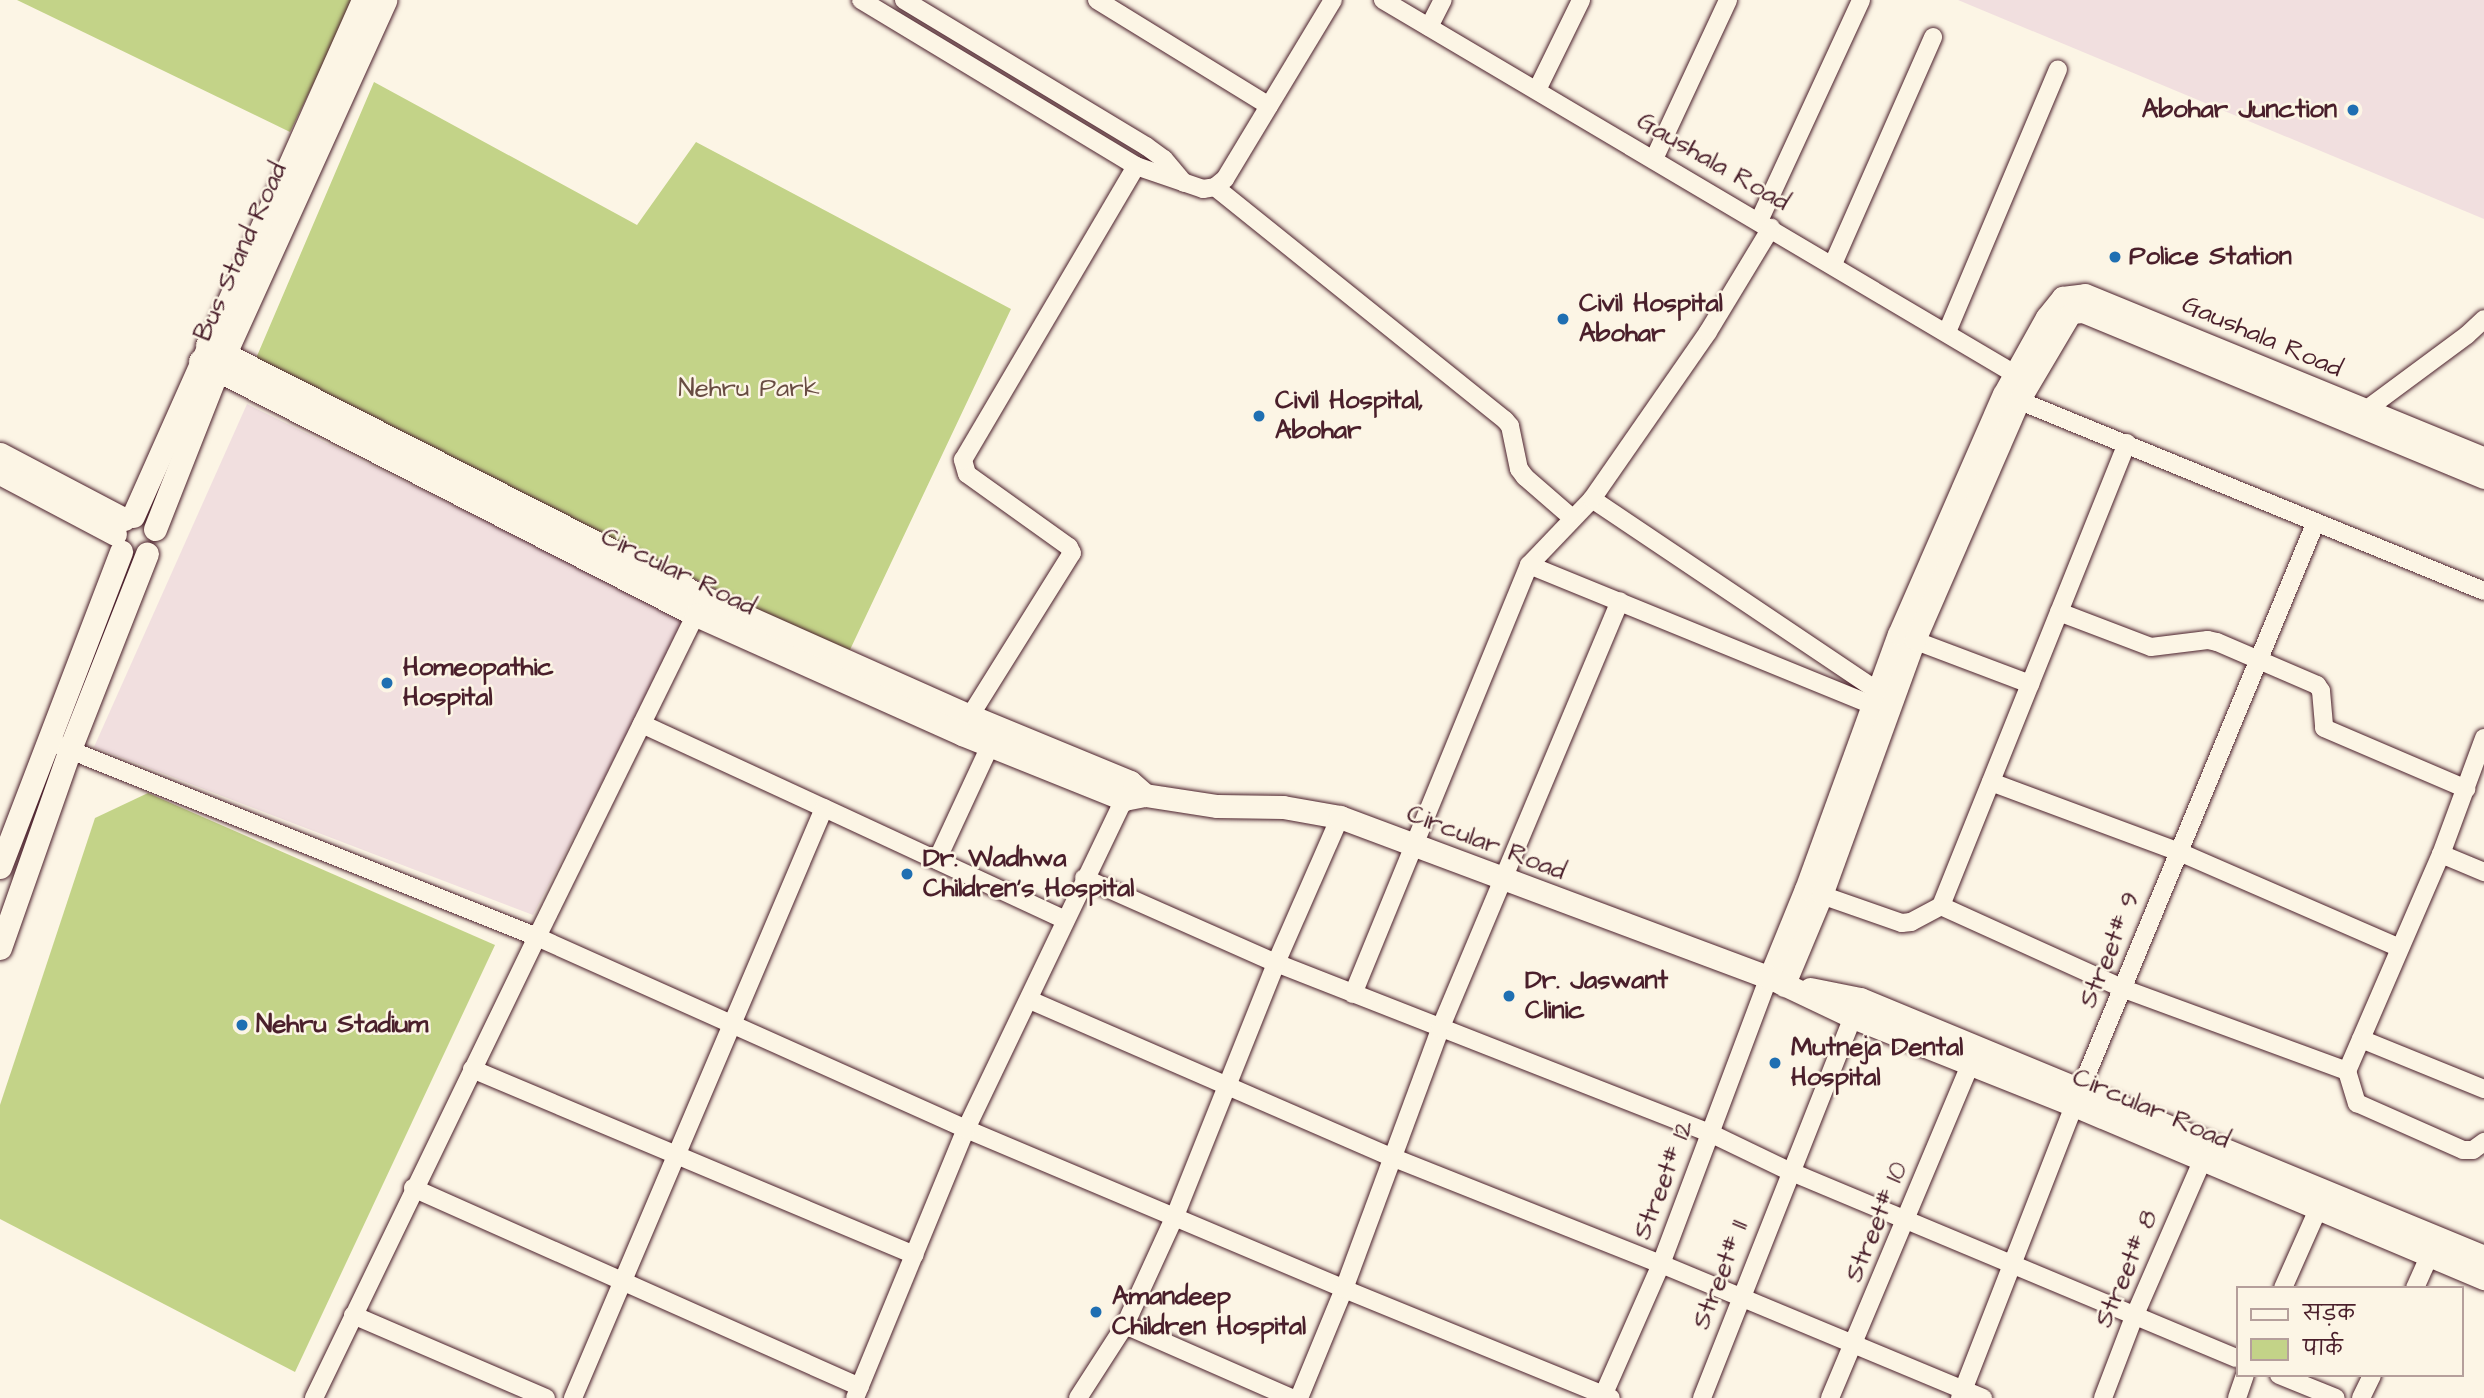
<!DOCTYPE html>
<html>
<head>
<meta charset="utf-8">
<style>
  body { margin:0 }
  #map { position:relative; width:2484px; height:1398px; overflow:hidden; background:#fcf5e5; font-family:"Architects Daughter","Playpen Sans Deva",sans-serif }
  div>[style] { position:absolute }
  .built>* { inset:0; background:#f1dfdf }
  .green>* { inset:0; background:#c3d388 }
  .roads { filter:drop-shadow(0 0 2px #4a1f2b) drop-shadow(0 0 2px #4a1f2b) }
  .minor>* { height:18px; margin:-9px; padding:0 9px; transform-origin:9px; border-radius:9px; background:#fcf5e5 }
  .tertiary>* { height:21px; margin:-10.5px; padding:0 10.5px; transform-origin:10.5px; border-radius:10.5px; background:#fcf5e5 }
  .secondary>* { height:23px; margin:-11.5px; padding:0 11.5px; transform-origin:11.5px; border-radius:11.5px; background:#fcf5e5 }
  .dots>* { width:19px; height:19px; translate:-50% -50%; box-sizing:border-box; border:4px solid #fcf5e5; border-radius:50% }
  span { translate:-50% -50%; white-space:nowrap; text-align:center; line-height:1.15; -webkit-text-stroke:5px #fcf5e5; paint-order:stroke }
  .poi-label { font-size:26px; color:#4a1f2b; font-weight:700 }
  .right { translate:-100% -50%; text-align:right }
  .left { translate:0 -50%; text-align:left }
  .street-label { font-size:26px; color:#4a1f2b }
  .park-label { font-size:26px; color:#684c42 }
  .legend { position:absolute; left:2236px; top:1286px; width:228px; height:91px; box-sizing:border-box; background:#fcf5e5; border:2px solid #b59f9b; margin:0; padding:9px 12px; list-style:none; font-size:21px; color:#4a1f2b }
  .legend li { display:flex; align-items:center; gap:14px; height:35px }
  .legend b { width:35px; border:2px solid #b59f9b }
</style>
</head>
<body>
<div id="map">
  <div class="built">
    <div style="clip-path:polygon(1958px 0,2484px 0,2484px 219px)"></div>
    <div style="clip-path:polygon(247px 404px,686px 620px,533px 915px,94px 747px)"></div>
  </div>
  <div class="green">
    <div style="clip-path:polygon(17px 0,354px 0,290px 132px)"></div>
    <div style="clip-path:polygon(374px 82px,637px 225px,696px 142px,1011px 309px,848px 654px,254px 363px)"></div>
    <div style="clip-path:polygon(148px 793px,495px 945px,295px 1372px,0 1219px,0 1105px,95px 818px)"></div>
  </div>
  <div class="roads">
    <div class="minor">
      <div style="left:861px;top:0;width:321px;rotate:31.1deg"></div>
      <div style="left:1136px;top:166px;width:71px;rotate:18.9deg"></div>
      <div style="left:1203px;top:189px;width:12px;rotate:-9deg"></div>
      <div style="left:1215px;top:187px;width:13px;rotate:-39deg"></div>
      <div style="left:1225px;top:179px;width:209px;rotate:-58.9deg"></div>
      <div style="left:904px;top:0;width:283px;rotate:31.1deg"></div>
      <div style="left:1146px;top:146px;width:22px;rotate:36deg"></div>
      <div style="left:1164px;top:159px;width:31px;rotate:50deg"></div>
      <div style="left:1097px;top:0;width:202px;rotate:31.6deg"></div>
      <div style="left:1383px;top:0;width:744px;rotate:30.63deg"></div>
      <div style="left:1429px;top:27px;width:30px;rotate:-63deg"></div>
      <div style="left:1537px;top:90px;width:100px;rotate:-63.9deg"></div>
      <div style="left:1654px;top:159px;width:175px;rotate:-65deg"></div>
      <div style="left:1215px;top:187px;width:372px;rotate:38.8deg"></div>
      <div style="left:1505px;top:420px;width:8px;rotate:50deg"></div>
      <div style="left:1510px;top:426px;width:44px;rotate:78.2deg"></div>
      <div style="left:1519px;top:469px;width:10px;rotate:53deg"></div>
      <div style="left:1525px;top:477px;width:61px;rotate:41deg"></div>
      <div style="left:1759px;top:221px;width:243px;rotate:-65.2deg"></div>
      <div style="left:1833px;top:264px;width:248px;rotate:-66.2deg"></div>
      <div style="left:1947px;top:332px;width:285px;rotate:-67.1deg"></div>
      <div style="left:2008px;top:396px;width:514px;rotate:22.28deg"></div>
      <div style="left:2359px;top:415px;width:134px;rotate:-36.5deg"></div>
      <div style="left:2467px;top:335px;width:23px;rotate:-43deg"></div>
      <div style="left:2127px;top:443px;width:499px;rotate:111.9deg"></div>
      <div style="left:1941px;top:906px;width:201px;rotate:24.4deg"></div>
      <div style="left:2124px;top:989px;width:238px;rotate:20.2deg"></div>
      <div style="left:1592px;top:499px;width:357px;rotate:33.9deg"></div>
      <div style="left:1529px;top:565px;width:383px;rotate:22.2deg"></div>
      <div style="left:2059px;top:612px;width:98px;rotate:20.8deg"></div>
      <div style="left:2151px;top:647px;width:57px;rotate:-7deg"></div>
      <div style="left:2208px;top:640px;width:9px;rotate:13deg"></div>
      <div style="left:2217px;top:642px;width:109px;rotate:23.3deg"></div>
      <div style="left:2317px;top:685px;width:7px;rotate:56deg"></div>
      <div style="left:2321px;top:691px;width:37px;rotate:85deg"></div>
      <div style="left:2324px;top:728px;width:155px;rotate:23.2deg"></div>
      <div style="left:1903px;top:636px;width:136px;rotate:20.7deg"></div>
      <div style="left:970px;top:716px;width:192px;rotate:-58deg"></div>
      <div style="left:1072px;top:553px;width:7px;rotate:-117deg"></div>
      <div style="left:1069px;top:547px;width:125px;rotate:-144.4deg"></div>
      <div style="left:967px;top:474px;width:15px;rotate:-106deg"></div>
      <div style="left:963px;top:460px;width:341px;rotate:-59.5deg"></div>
      <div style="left:642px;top:724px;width:200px;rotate:24.8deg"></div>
      <div style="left:2484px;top:738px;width:124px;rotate:110.3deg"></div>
      <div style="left:2441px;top:854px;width:236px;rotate:113.4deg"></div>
      <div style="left:2347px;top:1071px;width:34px;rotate:73deg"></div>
      <div style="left:2357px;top:1103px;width:116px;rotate:23.9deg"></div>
      <div style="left:2463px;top:1150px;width:10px"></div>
      <div style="left:2473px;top:1150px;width:14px;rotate:-36deg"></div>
      <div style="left:60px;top:746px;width:514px;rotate:21.82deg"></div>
      <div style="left:537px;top:937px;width:369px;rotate:-63.8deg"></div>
      <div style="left:1991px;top:782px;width:198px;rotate:20.4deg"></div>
      <div style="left:2177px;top:851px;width:243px;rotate:23.5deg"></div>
      <div style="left:2441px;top:854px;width:47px;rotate:22.7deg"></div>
      <div style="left:937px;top:860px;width:136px;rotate:-65.1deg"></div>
      <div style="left:1084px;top:878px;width:210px;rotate:23.9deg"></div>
      <div style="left:1276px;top:963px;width:466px;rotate:21.4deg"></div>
      <div style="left:1710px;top:1133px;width:88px;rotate:25.7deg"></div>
      <div style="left:1789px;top:1171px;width:485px;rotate:22.7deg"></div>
      <div style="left:1810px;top:891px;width:97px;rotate:19.2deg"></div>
      <div style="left:1902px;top:923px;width:9px;rotate:-6deg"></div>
      <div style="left:1911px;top:922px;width:34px;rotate:-28deg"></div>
      <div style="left:1353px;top:994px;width:464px;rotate:-67.7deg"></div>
      <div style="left:1529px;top:565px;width:91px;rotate:-46.3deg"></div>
      <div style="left:1592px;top:499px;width:203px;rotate:-55.2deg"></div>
      <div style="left:1708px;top:332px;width:122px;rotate:-58.8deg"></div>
      <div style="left:1030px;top:1000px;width:397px;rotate:23.5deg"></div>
      <div style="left:1394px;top:1158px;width:287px;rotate:21.7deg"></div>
      <div style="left:1661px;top:1264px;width:349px;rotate:22.6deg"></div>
      <div style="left:2361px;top:1039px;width:133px;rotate:22.1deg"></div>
      <div style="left:472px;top:1069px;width:480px;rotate:22.8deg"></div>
      <div style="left:413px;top:1188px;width:489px;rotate:24deg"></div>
      <div style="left:2283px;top:1288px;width:89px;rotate:-66deg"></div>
      <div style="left:2415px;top:1288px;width:36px;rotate:-66deg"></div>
      <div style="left:353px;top:1315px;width:210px;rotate:23.3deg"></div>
      <div style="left:1125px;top:1325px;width:181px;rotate:23.7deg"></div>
      <div style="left:2279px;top:1375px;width:61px;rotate:22deg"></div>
      <div style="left:314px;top:1398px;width:512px;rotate:-64.19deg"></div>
      <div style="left:537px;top:937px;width:470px;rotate:24.1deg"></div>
      <div style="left:966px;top:1129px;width:410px;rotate:22.9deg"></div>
      <div style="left:1344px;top:1289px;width:288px;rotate:22.2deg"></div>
      <div style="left:573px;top:1398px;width:641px;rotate:-66.95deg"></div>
      <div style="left:824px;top:808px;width:266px;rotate:24.9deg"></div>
      <div style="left:855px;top:1398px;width:291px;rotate:-67.6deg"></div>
      <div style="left:966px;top:1129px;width:366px;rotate:-64.4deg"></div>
      <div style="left:1078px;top:1398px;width:87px;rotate:-57.2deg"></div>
      <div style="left:1125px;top:1325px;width:120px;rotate:-65.4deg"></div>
      <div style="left:1175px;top:1216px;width:272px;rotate:-68.2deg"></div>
      <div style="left:1276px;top:963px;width:159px;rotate:-66.3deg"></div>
      <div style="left:1299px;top:1398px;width:118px;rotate:-67.6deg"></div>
      <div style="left:1344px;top:1289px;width:277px;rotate:-69.7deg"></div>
      <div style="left:1440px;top:1029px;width:464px;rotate:-67.2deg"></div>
      <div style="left:1602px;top:1398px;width:146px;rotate:-66.2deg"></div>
      <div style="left:1661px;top:1264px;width:307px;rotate:-69.4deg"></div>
      <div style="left:1702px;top:1398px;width:410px;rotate:-68.4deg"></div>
      <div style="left:1830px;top:1398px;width:361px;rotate:-67.2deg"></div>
      <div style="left:1960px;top:1398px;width:314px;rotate:-68.7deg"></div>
      <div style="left:2074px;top:1105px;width:629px;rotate:-67.47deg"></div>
      <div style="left:2103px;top:1398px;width:87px;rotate:-69.1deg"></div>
      <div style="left:2134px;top:1317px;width:170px;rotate:-66.4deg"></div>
      <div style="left:2237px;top:1398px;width:24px;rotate:-71deg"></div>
      <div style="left:2361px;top:1398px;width:25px;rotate:-64deg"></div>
    </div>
    <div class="tertiary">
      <div style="left:1769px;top:977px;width:95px;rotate:-67.8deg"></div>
      <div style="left:1805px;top:889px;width:271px;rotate:-70deg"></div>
      <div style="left:1898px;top:634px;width:262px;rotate:-66.4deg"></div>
      <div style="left:2003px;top:394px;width:88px;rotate:-60.8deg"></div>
      <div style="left:2046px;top:317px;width:26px;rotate:-51deg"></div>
      <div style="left:2062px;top:297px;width:23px;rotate:-7deg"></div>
      <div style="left:2085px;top:294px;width:431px;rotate:22.3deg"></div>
      <div style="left:1784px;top:986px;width:99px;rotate:-67.3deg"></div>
      <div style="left:1822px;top:895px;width:271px;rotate:-70deg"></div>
      <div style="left:1915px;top:640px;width:261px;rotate:-66.5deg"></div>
      <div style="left:2019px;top:401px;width:102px;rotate:-59.4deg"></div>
      <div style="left:2071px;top:313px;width:12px;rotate:-5deg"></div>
      <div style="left:2083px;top:312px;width:434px;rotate:22.5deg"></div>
    </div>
    <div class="secondary">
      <div style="left:207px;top:345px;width:559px;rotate:26.93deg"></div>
      <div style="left:705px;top:598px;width:290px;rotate:24deg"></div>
      <div style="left:970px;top:716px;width:173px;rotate:22.4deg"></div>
      <div style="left:1130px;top:782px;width:20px;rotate:41deg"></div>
      <div style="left:200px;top:361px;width:557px;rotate:27.12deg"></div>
      <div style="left:696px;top:615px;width:291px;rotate:24.1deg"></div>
      <div style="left:962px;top:734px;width:175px;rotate:21.9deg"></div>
      <div style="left:1124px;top:799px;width:21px;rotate:-11deg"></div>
      <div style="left:1145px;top:795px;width:73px;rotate:8.7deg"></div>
      <div style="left:1217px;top:806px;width:66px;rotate:0.9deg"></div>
      <div style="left:1283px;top:807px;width:58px;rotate:10deg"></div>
      <div style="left:1340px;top:817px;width:458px;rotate:20.5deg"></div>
      <div style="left:1769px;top:977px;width:93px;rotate:25.5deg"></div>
      <div style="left:1853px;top:1017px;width:238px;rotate:21.7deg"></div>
      <div style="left:2074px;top:1105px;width:445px;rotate:22.9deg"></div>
      <div style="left:0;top:454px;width:140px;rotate:27.7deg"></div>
      <div style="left:0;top:473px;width:130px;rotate:27.9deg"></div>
      <div style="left:133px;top:516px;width:565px;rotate:-65.98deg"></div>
      <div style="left:155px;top:529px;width:172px;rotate:-68.5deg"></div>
      <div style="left:218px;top:369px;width:405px;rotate:-65.6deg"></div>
      <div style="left:0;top:867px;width:338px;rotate:-69deg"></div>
      <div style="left:0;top:948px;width:211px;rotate:-70.6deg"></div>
      <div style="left:70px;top:749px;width:210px;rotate:-68.5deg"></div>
      <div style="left:1810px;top:989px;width:51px;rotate:11.3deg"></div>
      <div style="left:1860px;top:999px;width:675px;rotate:22.46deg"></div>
    </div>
  </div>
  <div class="dots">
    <div style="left:2353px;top:110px;background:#1f6fb2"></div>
    <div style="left:2115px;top:257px;background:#1f6fb2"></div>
    <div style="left:1563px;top:319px;background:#1f6fb2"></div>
    <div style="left:1259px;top:416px;background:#1f6fb2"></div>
    <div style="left:387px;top:683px;background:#1f6fb2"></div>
    <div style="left:907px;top:874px;background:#1f6fb2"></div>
    <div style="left:1509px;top:996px;background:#1f6fb2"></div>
    <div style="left:242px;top:1025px;background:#1f6fb2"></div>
    <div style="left:1775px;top:1063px;background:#1f6fb2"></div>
    <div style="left:1096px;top:1312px;background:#1f6fb2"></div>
  </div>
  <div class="poi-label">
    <span class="right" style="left:2337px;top:110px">Abohar Junction</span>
    <span class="left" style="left:2129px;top:257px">Police Station</span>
    <span class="left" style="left:1579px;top:319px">Civil Hospital<br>Abohar</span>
    <span class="left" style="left:1275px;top:416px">Civil Hospital,<br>Abohar</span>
    <span class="left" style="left:403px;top:683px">Homeopathic<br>Hospital</span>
    <span class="left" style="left:923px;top:874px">Dr. Wadhwa<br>Children's Hospital</span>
    <span class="left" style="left:1525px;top:996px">Dr. Jaswant<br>Clinic</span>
    <span class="left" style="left:256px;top:1025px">Nehru Stadium</span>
    <span class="left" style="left:1791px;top:1063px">Mutneja Dental<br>Hospital</span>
    <span class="left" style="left:1112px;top:1312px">Amandeep<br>Children Hospital</span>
  </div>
  <div class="street-label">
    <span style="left:1713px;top:162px;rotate:30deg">Gaushala Road</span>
    <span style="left:241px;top:252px;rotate:-66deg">Bus Stand Road</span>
    <span style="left:2262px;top:337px;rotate:23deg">Gaushala Road</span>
    <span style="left:678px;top:572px;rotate:26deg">Circular Road</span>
    <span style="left:1486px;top:843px;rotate:21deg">Circular Road</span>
    <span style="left:2110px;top:950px;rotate:-68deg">Street# 9</span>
    <span style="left:2151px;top:1109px;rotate:23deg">Circular Road</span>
    <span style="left:1664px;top:1180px;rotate:-69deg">Street# 12</span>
    <span style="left:1877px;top:1222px;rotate:-68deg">Street# 10</span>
    <span style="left:2127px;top:1269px;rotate:-67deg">Street# 8</span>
    <span style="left:1721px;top:1275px;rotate:-69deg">Street# 11</span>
  </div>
  <div class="park-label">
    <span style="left:749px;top:389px">Nehru Park</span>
  </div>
  <ul class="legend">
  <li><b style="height:9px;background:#fcf5e5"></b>सड़क</li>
  <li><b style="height:19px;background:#c3d388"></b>पार्क</li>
  </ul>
</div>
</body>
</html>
